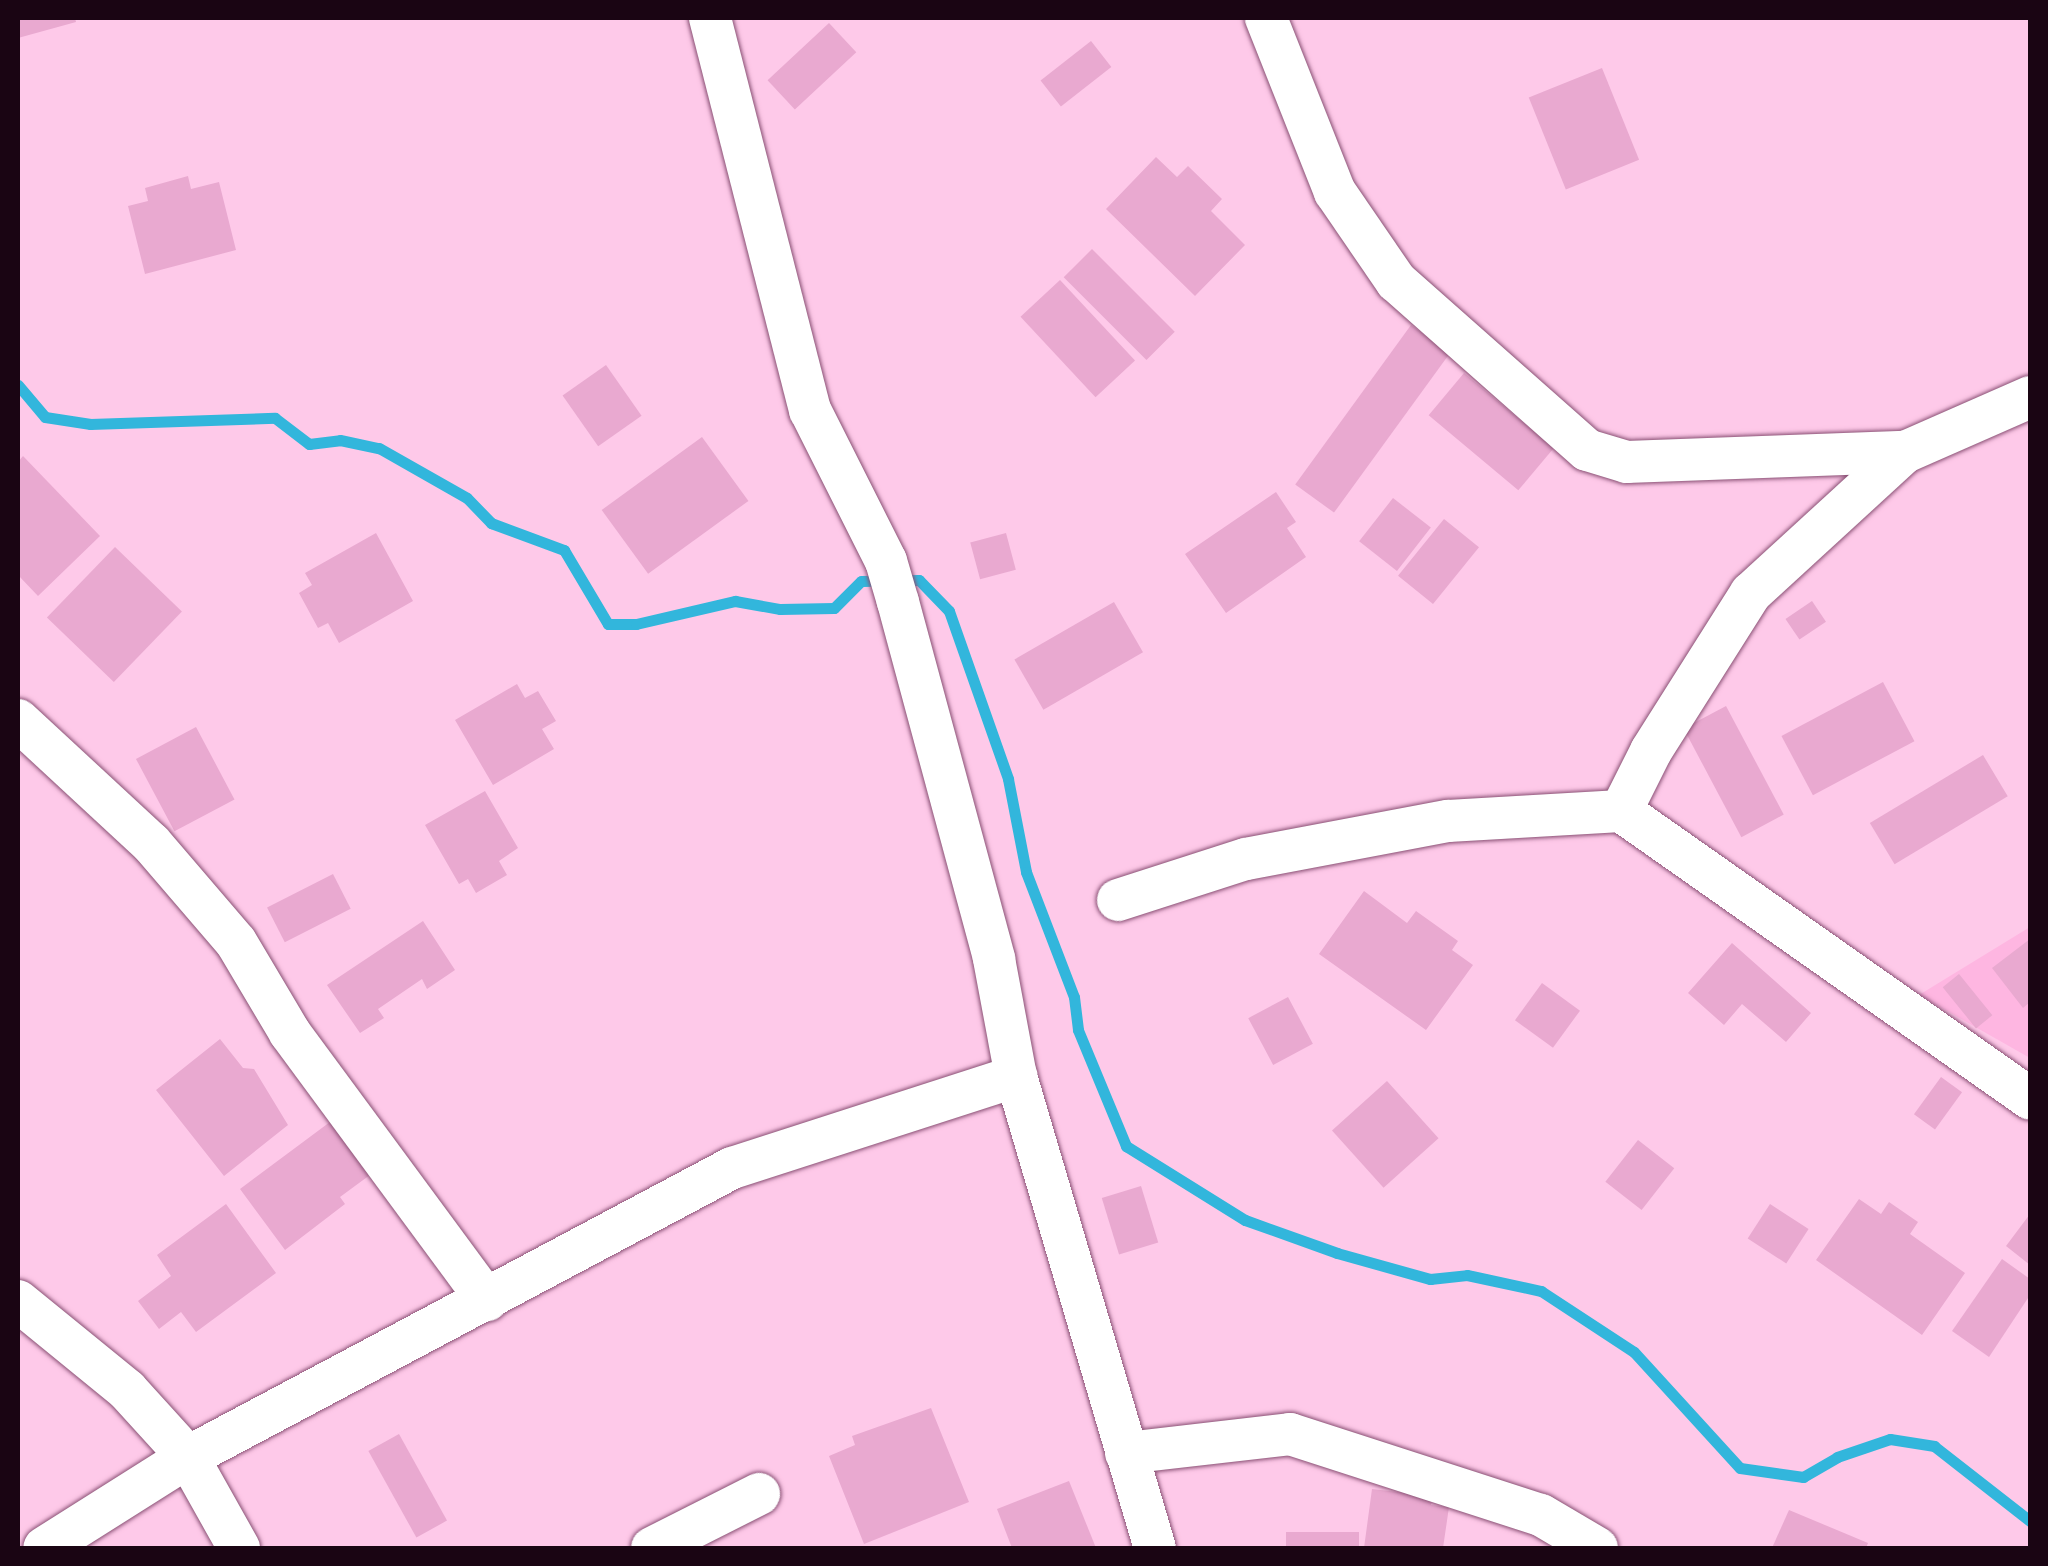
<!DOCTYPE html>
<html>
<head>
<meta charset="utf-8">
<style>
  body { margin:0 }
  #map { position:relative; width:2048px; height:1566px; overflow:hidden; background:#fec9e9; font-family:Ubuntu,sans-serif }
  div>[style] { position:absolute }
  .built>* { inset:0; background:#feb6e1 }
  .stream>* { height:11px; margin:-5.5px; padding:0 5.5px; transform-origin:5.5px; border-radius:5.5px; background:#32b6dc }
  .building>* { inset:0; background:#e9a9d0; transform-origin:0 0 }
  .roads { filter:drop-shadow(0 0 2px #895074) drop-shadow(0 0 2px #895074) }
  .minor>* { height:42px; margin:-21px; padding:0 21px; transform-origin:21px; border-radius:21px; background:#fff }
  span { translate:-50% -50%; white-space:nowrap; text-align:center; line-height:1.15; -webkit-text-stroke:9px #fbe0ef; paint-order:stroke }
  .frame { position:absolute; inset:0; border:20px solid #1a0513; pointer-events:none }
</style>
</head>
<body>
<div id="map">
  <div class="built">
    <div style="clip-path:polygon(2030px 927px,2030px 1058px,1919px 995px)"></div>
  </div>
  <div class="stream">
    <div style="left:18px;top:385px;width:42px;rotate:49.8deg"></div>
    <div style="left:45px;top:417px;width:46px;rotate:8.8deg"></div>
    <div style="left:90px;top:424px;width:185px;rotate:-1.9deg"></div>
    <div style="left:275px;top:418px;width:43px;rotate:37.4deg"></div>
    <div style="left:309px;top:444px;width:31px;rotate:-7deg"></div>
    <div style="left:340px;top:440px;width:40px;rotate:12deg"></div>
    <div style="left:379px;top:448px;width:101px;rotate:29.6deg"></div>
    <div style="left:467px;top:498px;width:35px;rotate:46deg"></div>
    <div style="left:491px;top:523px;width:78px;rotate:20.3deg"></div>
    <div style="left:564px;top:550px;width:86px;rotate:59.3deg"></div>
    <div style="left:608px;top:624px;width:28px"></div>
    <div style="left:636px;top:624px;width:102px;rotate:-13.1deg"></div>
    <div style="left:735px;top:601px;width:46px;rotate:10.1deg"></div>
    <div style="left:780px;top:609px;width:54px;rotate:-1.1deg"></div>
    <div style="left:834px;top:608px;width:38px;rotate:-45deg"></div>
    <div style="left:861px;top:581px;width:58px;rotate:-1deg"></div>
    <div style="left:919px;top:580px;width:43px;rotate:45.9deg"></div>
    <div style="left:949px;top:611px;width:178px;rotate:70.6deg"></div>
    <div style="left:1008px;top:779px;width:95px;rotate:79deg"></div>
    <div style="left:1026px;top:872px;width:134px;rotate:69deg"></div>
    <div style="left:1074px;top:997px;width:33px;rotate:83deg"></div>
    <div style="left:1078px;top:1030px;width:126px;rotate:67.5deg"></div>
    <div style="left:1126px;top:1146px;width:140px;rotate:31.9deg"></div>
    <div style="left:1245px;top:1220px;width:98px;rotate:19.7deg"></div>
    <div style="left:1337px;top:1253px;width:97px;rotate:15.6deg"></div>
    <div style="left:1430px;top:1279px;width:37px;rotate:-6deg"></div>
    <div style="left:1467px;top:1275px;width:76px;rotate:12.2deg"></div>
    <div style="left:1541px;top:1291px;width:111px;rotate:33.3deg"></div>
    <div style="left:1634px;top:1352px;width:157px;rotate:47.6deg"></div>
    <div style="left:1740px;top:1468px;width:64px;rotate:8.1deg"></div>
    <div style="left:1803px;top:1477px;width:39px;rotate:-30deg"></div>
    <div style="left:1837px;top:1457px;width:56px;rotate:-18.8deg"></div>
    <div style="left:1890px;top:1439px;width:45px;rotate:9deg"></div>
    <div style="left:1934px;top:1446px;width:122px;rotate:38deg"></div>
  </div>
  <div class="building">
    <div style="clip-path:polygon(18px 18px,75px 18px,76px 22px,18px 38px)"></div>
    <div style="left:829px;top:23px;width:40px;height:84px;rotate:47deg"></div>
    <div style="left:1091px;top:41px;width:33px;height:64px;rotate:52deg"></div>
    <div style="left:1602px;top:68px;width:99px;height:79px;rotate:68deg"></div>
    <div style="clip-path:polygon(1156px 157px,1177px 177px,1188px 166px,1222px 199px,1211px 211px,1245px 245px,1195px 296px,1106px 209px)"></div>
    <div style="clip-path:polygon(188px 176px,191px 189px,219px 182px,236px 250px,145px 274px,128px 206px,148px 201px,145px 188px)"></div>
    <div style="left:1092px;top:249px;width:117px;height:40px;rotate:45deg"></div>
    <div style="left:1060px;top:280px;width:110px;height:54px;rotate:47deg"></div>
    <div style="left:1411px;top:325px;width:48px;height:197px;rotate:36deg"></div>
    <div style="left:606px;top:365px;width:62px;height:53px;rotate:55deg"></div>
    <div style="left:1464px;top:373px;width:117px;height:55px;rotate:40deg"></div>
    <div style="left:702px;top:437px;width:79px;height:124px;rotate:54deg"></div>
    <div style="clip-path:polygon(23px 456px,100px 536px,38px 596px,18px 575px,18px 462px)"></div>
    <div style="clip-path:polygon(1276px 492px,1296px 522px,1287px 528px,1306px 557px,1226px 613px,1185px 554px)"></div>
    <div style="left:1393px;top:498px;width:48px;height:55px;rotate:38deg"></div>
    <div style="left:1444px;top:519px;width:45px;height:73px;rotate:39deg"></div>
    <div style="clip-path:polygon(376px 533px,413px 601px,339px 643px,328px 623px,318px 628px,299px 593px,312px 585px,305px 573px)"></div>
    <div style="left:1006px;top:533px;width:38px;height:37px;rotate:75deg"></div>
    <div style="left:115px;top:547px;width:93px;height:98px;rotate:44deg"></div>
    <div style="left:1812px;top:601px;width:25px;height:32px;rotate:56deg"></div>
    <div style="left:1114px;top:602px;width:58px;height:115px;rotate:60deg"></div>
    <div style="left:1883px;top:682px;width:67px;height:115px;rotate:62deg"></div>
    <div style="clip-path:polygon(517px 684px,525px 698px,538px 691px,556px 721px,542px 729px,554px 749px,493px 785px,455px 720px)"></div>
    <div style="left:1726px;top:706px;width:123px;height:48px;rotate:62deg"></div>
    <div style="left:196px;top:727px;width:82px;height:68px;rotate:62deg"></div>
    <div style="left:1983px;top:755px;width:48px;height:132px;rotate:59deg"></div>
    <div style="clip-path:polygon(485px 791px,518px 848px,499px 861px,507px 875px,476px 893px,468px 879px,459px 884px,425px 825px)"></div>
    <div style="left:333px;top:874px;width:39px;height:74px;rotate:63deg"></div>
    <div style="clip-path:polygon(1364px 891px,1407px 923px,1416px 911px,1458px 941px,1452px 950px,1473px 965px,1426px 1030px,1319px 954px)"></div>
    <div style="clip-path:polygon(423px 921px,455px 970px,427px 989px,422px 979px,378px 1009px,384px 1018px,360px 1033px,327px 985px)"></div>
    <div style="clip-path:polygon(2030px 939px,2030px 1002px,2023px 1008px,1992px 968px)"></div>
    <div style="clip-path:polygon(1732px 943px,1811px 1013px,1786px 1042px,1742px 1004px,1724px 1025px,1688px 993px)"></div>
    <div style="left:1959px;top:974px;width:53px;height:21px;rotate:51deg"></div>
    <div style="left:1542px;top:983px;width:47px;height:46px;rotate:36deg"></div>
    <div style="left:1288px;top:997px;width:53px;height:45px;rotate:62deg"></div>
    <div style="clip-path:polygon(220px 1039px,243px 1068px,254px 1069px,288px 1125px,224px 1176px,156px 1090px)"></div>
    <div style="left:1941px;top:1077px;width:26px;height:46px;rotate:36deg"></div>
    <div style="left:1387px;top:1081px;width:77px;height:74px;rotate:48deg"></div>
    <div style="clip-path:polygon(334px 1119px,374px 1172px,340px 1197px,345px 1204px,285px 1250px,240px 1189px)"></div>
    <div style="left:1638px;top:1140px;width:46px;height:53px;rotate:38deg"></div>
    <div style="left:1141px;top:1186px;width:59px;height:41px;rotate:73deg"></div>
    <div style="clip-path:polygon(1859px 1199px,1881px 1214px,1889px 1202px,1918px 1222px,1910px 1234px,1965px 1273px,1922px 1335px,1816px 1260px)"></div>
    <div style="clip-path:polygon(226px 1204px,276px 1273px,196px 1332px,181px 1312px,159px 1329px,138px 1301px,171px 1276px,157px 1255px)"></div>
    <div style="left:1770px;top:1204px;width:46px;height:41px;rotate:33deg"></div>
    <div style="clip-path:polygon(2030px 1214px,2030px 1265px,2006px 1246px)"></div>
    <div style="clip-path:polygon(2002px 1259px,2030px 1279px,2030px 1295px,1989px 1357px,1952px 1331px)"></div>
    <div style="clip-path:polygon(931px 1408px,969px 1502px,864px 1544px,829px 1456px,855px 1445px,852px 1436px)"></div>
    <div style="left:399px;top:1434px;width:99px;height:35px;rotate:61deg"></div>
    <div style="clip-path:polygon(1069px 1481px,1096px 1548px,1012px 1548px,997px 1509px)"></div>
    <div style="clip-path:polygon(1372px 1489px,1432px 1496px,1431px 1505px,1449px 1507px,1443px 1548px,1364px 1548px)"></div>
    <div style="clip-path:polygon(1789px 1510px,1868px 1543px,1866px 1548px,1772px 1548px)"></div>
    <div style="left:1286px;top:1532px;width:73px;height:16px"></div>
  </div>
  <div class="roads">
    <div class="minor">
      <div style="left:710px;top:18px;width:405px;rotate:75.7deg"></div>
      <div style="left:810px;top:410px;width:169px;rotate:63.3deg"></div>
      <div style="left:886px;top:561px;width:43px;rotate:73.7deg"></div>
      <div style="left:898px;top:602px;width:370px;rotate:74.9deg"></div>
      <div style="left:994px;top:959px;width:119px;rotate:79.4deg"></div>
      <div style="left:1016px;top:1076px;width:492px;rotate:73.6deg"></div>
      <div style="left:1266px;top:18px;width:187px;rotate:68.4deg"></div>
      <div style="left:1335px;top:192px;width:108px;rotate:55.6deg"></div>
      <div style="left:1396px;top:281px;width:255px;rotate:41.5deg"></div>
      <div style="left:1587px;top:450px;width:42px;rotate:16.7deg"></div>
      <div style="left:1627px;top:462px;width:278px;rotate:-2.1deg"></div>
      <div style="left:18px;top:720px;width:181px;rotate:42.8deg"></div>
      <div style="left:151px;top:843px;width:130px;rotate:49.4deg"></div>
      <div style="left:236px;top:942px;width:106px;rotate:59.3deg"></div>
      <div style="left:290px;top:1033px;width:332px;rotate:53.6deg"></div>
      <div style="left:1621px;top:811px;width:500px;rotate:35.1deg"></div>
      <div style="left:1118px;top:900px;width:134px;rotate:-17.8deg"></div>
      <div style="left:1246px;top:859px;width:206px;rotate:-10.7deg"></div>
      <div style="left:1448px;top:821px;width:173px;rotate:-3.3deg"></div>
      <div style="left:1621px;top:811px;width:67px;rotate:-63.4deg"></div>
      <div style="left:1651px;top:751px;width:187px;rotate:-57.7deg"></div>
      <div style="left:1751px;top:593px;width:209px;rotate:-42.5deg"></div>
      <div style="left:1905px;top:452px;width:137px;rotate:-23.7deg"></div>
      <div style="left:18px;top:1301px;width:141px;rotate:39.2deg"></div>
      <div style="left:127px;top:1390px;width:91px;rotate:47.7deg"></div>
      <div style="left:188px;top:1457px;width:170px;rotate:147.7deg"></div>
      <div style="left:1126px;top:1453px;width:165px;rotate:-6.6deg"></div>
      <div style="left:1290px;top:1434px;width:264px;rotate:17.9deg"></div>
      <div style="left:1541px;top:1515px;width:65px;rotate:30.5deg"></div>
      <div style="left:239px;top:1548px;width:104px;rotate:-119.3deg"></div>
      <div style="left:188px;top:1457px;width:616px;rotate:-27.98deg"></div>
      <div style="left:732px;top:1168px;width:299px;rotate:-17.9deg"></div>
      <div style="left:652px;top:1548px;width:120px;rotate:-26.8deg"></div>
    </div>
  </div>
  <div class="frame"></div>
</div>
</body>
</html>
